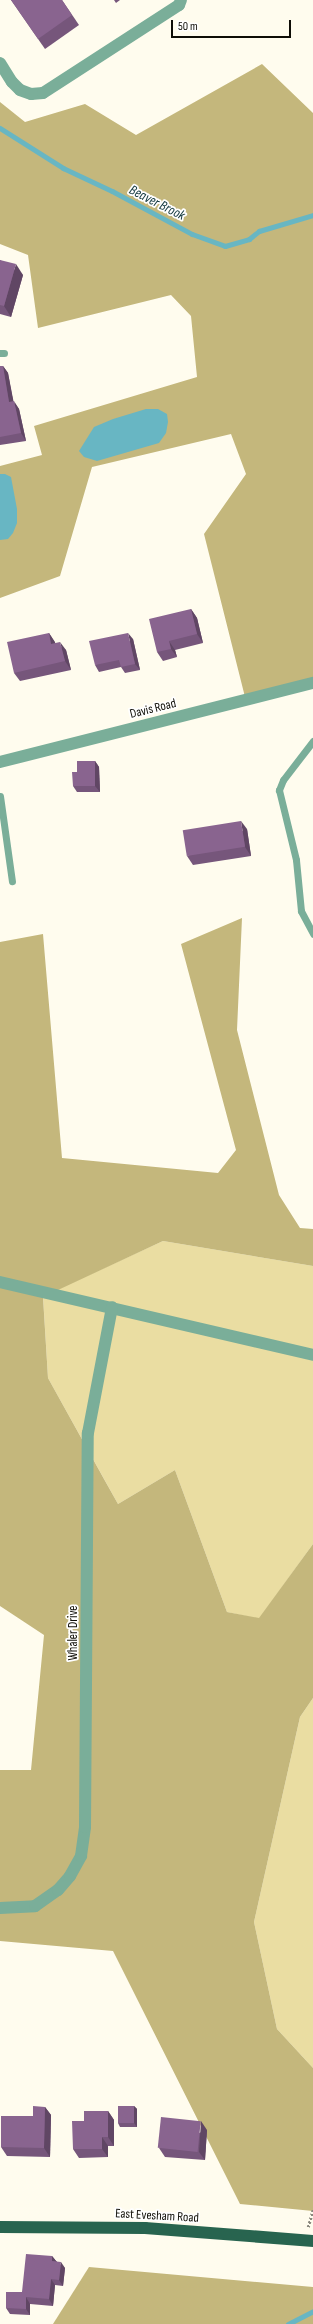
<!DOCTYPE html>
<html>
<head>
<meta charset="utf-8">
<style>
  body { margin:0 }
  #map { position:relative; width:313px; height:2324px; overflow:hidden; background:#fffcee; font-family:"Sofia Sans Condensed",sans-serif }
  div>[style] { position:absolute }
  .green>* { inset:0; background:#eadda2 }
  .forest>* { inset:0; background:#c4b77c }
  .water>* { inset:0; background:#68b6c3 }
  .stream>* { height:5px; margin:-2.5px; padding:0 2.5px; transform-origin:2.5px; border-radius:2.5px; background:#68b6c3 }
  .path>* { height:2.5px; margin-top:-1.25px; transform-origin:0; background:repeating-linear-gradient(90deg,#8a887e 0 2px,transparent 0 4px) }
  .lane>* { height:7px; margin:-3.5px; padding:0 3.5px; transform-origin:3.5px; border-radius:3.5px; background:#7aae99 }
  .street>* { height:12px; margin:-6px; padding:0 6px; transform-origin:6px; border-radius:6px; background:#7aae99 }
  .primary>* { height:12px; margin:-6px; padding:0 6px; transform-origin:6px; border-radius:6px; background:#28644f }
  .wall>* { inset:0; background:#76567b }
  .shaded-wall>* { inset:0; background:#604664 }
  .building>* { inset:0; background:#89648f; transform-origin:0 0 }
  span { translate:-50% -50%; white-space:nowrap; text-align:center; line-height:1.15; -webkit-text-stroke:3.5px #fff; paint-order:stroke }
  .street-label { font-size:13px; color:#0e0d06 }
  .water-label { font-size:14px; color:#11373d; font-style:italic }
  .scale { position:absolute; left:171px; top:20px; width:120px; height:18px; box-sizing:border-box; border:2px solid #0e0d06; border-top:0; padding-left:5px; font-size:12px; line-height:14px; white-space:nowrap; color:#0e0d06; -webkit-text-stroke:3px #fff; paint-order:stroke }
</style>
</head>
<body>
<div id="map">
  <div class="green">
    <div style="clip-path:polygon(163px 1241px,313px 1266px,313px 1544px,259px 1619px,227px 1612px,175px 1470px,118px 1504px,48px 1378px,43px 1296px)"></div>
    <div style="clip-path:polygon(313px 1698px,313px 2068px,277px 2029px,254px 1922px,300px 1717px)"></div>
  </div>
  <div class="forest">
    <div style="clip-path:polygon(262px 64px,313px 113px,313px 680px,245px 697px,204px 534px,246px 474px,231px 434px,92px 467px,60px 576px,0 598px,0 466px,42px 455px,34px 426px,197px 377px,191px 316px,171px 295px,38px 328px,28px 255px,0 244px,0 102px,25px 122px,85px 104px,136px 135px)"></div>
    <div style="clip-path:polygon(242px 918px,237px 1030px,279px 1195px,300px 1228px,313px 1229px,313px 1266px,163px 1241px,43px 1297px,48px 1378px,104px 1479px,118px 1504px,175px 1470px,227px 1612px,259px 1618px,313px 1544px,313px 1698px,300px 1717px,254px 1922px,277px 2029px,313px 2068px,313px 2211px,240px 2204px,113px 1951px,0 1941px,0 1770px,31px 1770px,44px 1635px,0 1606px,0 942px,43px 934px,62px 1158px,218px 1173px,236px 1150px,181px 944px)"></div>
    <div style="clip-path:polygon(89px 2267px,313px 2287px,313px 2324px,53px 2324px)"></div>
  </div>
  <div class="water">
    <div style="clip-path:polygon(146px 409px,158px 409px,167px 414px,168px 422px,166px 433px,159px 443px,97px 461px,84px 457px,79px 451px,94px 427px,113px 419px)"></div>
    <div style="clip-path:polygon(0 474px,5px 474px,11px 477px,17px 509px,17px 523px,13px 533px,8px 539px,0 540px)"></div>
  </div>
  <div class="stream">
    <div style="left:0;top:128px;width:75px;rotate:32.4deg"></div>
    <div style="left:63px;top:168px;width:54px;rotate:25.1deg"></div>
    <div style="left:112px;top:191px;width:91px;rotate:28.3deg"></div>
    <div style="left:192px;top:234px;width:35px;rotate:20deg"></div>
    <div style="left:225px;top:246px;width:25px;rotate:-16deg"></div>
    <div style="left:249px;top:239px;width:13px;rotate:-39deg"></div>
    <div style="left:259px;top:231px;width:56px;rotate:-16.5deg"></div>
    <div style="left:288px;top:2324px;width:28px;rotate:-27deg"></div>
  </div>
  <div class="path">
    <div style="left:308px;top:2227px;width:18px;rotate:-74deg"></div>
  </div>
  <div class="lane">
    <div style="left:0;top:353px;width:4px"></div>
    <div style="left:313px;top:741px;width:49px;rotate:127.6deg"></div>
    <div style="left:283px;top:780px;width:11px;rotate:112deg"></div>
    <div style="left:279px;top:790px;width:72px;rotate:76.3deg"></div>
    <div style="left:296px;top:860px;width:51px;rotate:84.4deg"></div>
    <div style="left:301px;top:911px;width:26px;rotate:62deg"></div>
    <div style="left:0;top:796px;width:86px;rotate:82deg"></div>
  </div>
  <div class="street">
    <div style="left:0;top:63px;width:22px;rotate:58deg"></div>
    <div style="left:12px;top:82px;width:11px;rotate:45deg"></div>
    <div style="left:20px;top:90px;width:12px;rotate:20deg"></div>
    <div style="left:31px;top:94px;width:12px;rotate:-5deg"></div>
    <div style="left:43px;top:93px;width:162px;rotate:-32.9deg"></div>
    <div style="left:179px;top:5px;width:5px;rotate:-68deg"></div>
    <div style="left:0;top:762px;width:323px;rotate:-14.2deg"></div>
    <div style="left:0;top:1282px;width:321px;rotate:13.1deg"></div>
    <div style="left:0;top:1908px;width:35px;rotate:-3deg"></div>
    <div style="left:35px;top:1906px;width:28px;rotate:-35deg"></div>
    <div style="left:58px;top:1890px;width:18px;rotate:-49deg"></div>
    <div style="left:70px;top:1876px;width:23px;rotate:-61deg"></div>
    <div style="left:81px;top:1856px;width:29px;rotate:-82deg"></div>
    <div style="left:85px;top:1827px;width:394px;rotate:-89.6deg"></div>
    <div style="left:88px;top:1433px;width:128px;rotate:-79.2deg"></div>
  </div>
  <div class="primary">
    <div style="left:0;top:2227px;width:145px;rotate:0.4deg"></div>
    <div style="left:145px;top:2228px;width:169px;rotate:4.4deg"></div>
  </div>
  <div class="wall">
    <div style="clip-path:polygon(11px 0,62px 0,79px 25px,45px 49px)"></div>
    <div style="clip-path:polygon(114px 0,120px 0,116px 3px)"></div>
    <div style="clip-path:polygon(0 260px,23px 275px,11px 317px,0 314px)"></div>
    <div style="clip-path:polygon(0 366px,3px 366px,8px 373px,13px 401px,19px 409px,26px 441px,0 445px)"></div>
    <div style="clip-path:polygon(191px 609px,197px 618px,203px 643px,175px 650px,177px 657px,163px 661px,157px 652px)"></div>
    <div style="clip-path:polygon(49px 633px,55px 643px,66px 650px,71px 670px,20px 681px,14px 673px)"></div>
    <div style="clip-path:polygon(133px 639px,140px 670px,125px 673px,121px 667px,99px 672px,95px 665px)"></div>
    <div style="clip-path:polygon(95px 761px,99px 767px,100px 792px,77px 792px,73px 786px,77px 772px)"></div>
    <div style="clip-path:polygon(247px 829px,251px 856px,193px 865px,187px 856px)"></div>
    <div style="clip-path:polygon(134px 2106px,137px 2109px,137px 2127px,120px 2127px,118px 2123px)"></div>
    <div style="clip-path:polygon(45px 2107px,51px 2115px,50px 2157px,7px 2156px,1px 2147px,33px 2116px)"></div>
    <div style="clip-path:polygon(108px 2111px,114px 2120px,114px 2146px,108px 2146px,108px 2157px,79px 2158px,73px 2149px,84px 2121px)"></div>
    <div style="clip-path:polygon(207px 2130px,205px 2160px,165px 2157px,159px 2148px)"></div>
    <div style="clip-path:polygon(52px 2256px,56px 2261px,65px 2268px,63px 2286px,55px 2285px,53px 2306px,30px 2304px,30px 2315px,10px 2314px,6px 2308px,22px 2292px)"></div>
  </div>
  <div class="shaded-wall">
    <div style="clip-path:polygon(16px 264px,23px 275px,11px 317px,4px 306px)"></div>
    <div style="clip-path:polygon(3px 366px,8px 373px,15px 409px,9px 402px)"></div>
    <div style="clip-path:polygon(14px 401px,19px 409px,26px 441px,21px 433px)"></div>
    <div style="clip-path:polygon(191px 609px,197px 618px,203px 643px,197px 634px)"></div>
    <div style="clip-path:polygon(49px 633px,55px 642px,57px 652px,51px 644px)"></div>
    <div style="clip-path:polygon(128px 633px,133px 639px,140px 670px,135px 664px)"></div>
    <div style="clip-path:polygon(169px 641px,175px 650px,177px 657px,171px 649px)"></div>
    <div style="clip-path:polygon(60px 642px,66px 650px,71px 670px,65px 661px)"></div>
    <div style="clip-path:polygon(95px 761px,99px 767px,100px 792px,95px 786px)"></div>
    <div style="clip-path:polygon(241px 821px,247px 829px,251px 856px,245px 847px)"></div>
    <div style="clip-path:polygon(134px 2106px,137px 2109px,137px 2127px,134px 2123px)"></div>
    <div style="clip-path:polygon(45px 2107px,51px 2115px,50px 2157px,44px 2148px)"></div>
    <div style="clip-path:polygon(108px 2111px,114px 2120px,114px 2146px,108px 2137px)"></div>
    <div style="clip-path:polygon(201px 2121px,207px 2130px,205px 2160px,199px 2152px)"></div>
    <div style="clip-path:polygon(102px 2137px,108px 2146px,108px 2157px,102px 2149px)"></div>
    <div style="clip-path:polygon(52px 2256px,57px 2262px,52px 2261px)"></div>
    <div style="clip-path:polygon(61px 2262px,65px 2268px,63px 2286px,59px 2280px)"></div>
    <div style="clip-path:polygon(51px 2279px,55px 2285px,53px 2306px,49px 2299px)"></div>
    <div style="clip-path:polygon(26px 2297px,30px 2304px,30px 2315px,26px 2309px)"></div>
  </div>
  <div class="building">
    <div style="clip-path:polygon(11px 0,62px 0,72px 15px,38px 39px)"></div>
    <div style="clip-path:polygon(0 260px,16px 264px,4px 306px,0 305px)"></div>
    <div style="clip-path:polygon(0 366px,3px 366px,9px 402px,14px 401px,21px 433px,0 437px)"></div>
    <div style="clip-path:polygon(191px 609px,197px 634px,169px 641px,171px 649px,157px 652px,149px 619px)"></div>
    <div style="clip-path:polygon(49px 633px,51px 644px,60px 642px,65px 661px,14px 673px,7px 642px)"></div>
    <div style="clip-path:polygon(128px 633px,135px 664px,121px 667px,119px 660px,95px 665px,89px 641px)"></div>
    <div style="clip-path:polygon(77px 761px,95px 761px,95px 786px,73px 786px,72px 772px,77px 772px)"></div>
    <div style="left:241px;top:821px;width:26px;height:59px;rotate:81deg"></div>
    <div style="clip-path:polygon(33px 2106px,45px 2107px,44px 2148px,1px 2147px,1px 2116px,33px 2116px)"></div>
    <div style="left:118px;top:2106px;width:16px;height:17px"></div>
    <div style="clip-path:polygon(84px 2111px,108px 2111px,108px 2137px,102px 2137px,102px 2149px,73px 2149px,72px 2121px,84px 2121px)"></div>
    <div style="left:161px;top:2117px;width:40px;height:31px;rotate:6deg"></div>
    <div style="clip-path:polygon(26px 2254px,52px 2256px,52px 2261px,61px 2262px,59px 2280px,51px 2279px,49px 2299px,26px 2297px,26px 2309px,6px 2308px,6px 2292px,22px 2292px)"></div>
  </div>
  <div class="street-label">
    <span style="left:153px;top:709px;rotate:-14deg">Davis Road</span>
    <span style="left:73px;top:1633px;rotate:-90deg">Whaler Drive</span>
    <span style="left:157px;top:2216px;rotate:3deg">East Evesham Road</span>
  </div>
  <div class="water-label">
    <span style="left:157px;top:203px;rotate:27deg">Beaver Brook</span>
  </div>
  <div class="scale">50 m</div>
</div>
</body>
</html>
